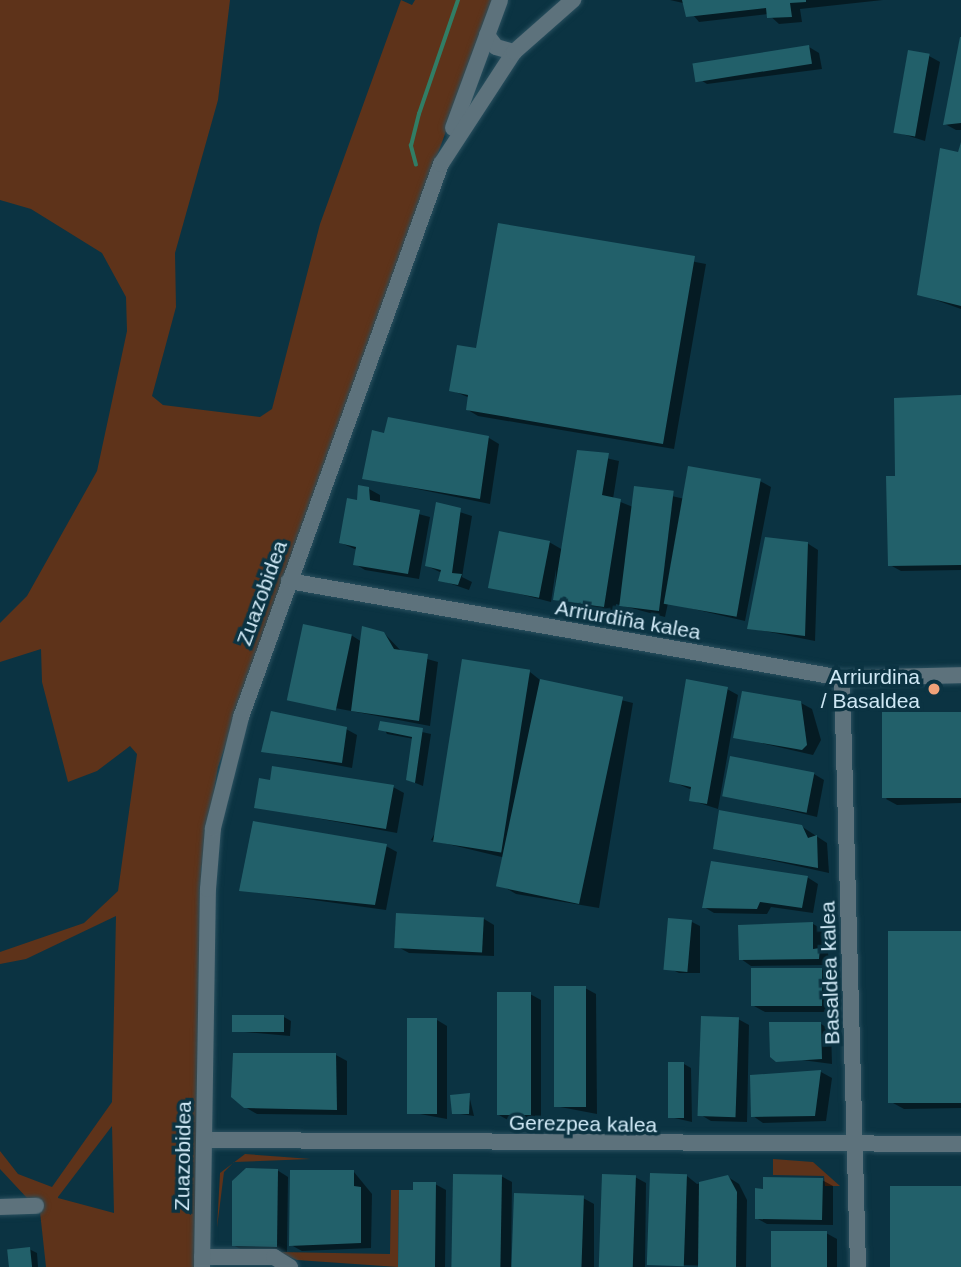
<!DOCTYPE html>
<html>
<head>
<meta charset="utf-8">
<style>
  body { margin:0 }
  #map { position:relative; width:961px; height:1267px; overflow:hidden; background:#0b3342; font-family:Arial,sans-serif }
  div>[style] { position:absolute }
  .green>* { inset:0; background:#5e331a }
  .shadow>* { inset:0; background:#0007 }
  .stream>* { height:3.5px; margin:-1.75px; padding:0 1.75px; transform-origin:1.75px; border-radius:1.75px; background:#317d65 }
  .building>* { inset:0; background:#22606a; transform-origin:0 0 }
  .roads { filter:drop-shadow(0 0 2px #2a505f) drop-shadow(0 0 2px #2a505f) }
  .minor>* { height:16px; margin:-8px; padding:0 8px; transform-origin:8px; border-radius:8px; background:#5d727c }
  .dots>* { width:19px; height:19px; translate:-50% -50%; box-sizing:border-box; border:4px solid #0b3342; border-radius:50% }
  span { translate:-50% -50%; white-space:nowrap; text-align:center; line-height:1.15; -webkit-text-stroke:7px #0b3342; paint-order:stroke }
  .street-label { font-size:21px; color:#cfe8f5 }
  .poi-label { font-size:21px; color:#cfe8f5 }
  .right { translate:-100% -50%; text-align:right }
</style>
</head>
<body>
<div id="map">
  <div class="green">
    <div style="clip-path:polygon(evenodd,0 0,230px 0,218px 100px,175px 253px,176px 307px,152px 396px,163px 405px,260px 417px,272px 409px,320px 224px,401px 0,412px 5px,415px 0,493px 0,218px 767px,201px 871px,195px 1267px,46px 1267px,40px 1212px,0 1169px,0 1151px,18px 1174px,52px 1187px,112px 1102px,116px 916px,26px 959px,0 964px,0 952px,84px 923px,118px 891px,137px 754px,130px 746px,97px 771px,68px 782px,42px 682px,41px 649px,0 662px,0 623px,27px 596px,97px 471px,127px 331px,126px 297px,102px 253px,31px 209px,0 200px,0 0,112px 1126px,114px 1213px,58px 1198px,58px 1197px,112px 1126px)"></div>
    <div style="clip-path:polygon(245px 1154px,311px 1159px,234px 1162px,224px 1172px,217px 1228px,220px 1173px)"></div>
    <div style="clip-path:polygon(773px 1159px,813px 1162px,840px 1186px,825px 1186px,824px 1176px,773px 1175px)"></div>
    <div style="clip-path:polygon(391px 1190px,399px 1190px,398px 1267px,297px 1260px,278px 1252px,390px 1254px)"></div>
  </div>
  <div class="shadow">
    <div style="clip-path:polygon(670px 0,883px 0,800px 9px,802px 22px,779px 24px,768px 14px,699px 22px,683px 3px)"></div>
    <div style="clip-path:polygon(961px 39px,961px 130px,956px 130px,945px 124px)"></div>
    <div style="clip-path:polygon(809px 47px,819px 53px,822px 69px,707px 84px,696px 77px)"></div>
    <div style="clip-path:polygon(929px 56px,940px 62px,925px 141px,896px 132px)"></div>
    <div style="clip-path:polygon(961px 143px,961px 309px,919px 294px)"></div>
    <div style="clip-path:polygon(500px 225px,706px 264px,674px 449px,478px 416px,468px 410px,470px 398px,451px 390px,478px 350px)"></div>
    <div style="clip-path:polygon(961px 397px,961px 570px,901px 571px,890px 565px,897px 478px)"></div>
    <div style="clip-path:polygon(386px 435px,489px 438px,499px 444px,490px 504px,364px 478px)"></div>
    <div style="clip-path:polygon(579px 452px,619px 461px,613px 499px,633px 507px,636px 488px,685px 499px,760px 481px,771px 487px,745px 621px,668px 603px,665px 617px,616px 604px,615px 612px,566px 605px,555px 599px,556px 569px,551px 602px,493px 587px,549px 542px,563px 550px)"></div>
    <div style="clip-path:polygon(369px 489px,380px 495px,380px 504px,430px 517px,419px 579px,365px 570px,355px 564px,357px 550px,341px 543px)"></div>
    <div style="clip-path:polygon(438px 505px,472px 516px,462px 577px,472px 582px,469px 590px,440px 580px,442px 573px,427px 566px)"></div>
    <div style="clip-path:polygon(807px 543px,818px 550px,815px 641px,749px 628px)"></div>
    <div style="clip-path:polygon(384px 633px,402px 652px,438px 662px,430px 726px,293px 700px,351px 635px,362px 642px)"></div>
    <div style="clip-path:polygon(530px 672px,540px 680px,633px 703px,599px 908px,516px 894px,506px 888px,510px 859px,431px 840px)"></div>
    <div style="clip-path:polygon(727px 689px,738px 695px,718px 809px,690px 800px,692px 790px,671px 781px)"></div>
    <div style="clip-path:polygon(801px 703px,812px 709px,821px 740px,813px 755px,735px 737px)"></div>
    <div style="clip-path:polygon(961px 714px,961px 803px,897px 805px,886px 799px)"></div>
    <div style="clip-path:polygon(381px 723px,431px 734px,423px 786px,408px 780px,414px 739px,387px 734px)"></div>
    <div style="clip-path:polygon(346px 729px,357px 735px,352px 768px,263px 751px)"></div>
    <div style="clip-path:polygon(814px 774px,824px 780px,817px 817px,725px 795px)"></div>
    <div style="clip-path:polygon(393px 787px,404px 793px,397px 833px,256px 807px)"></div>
    <div style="clip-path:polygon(801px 826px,827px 843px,829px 873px,715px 848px)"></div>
    <div style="clip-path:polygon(386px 846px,397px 852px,386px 910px,241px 890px)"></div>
    <div style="clip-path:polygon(807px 877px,818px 884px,813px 913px,771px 907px,767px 914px,714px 913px,704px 907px)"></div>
    <div style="clip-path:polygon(484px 919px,494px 925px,494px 956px,409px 953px,398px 947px)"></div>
    <div style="clip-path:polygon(692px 922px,700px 926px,700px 973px,679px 973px,671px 969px)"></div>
    <div style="clip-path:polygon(813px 924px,824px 930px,830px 965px,751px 966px,741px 959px,740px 927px)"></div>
    <div style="clip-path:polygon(961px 933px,961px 1108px,904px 1109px,893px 1103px)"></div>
    <div style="clip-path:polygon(822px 970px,832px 976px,832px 1012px,765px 1012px,754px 1006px)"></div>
    <div style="clip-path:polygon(585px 988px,596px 994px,597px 1114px,555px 1106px)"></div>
    <div style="clip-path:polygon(530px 994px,541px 1000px,541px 1121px,508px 1120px,497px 1114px)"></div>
    <div style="clip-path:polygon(284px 1017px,291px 1021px,290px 1036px,233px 1031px)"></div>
    <div style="clip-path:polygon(738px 1019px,749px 1025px,747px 1122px,711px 1121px,701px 1115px)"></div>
    <div style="clip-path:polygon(437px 1020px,447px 1026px,447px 1119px,409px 1112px)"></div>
    <div style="clip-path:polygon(821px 1024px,831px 1030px,832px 1064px,772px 1056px)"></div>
    <div style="clip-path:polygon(336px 1055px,347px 1061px,347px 1115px,257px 1114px,245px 1107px)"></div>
    <div style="clip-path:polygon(684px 1064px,691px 1068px,692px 1122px,670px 1117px)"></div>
    <div style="clip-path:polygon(821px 1072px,832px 1078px,826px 1121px,763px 1123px,753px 1116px,752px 1076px)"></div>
    <div style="clip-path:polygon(469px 1095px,474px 1116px,453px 1113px)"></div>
    <div style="clip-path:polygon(277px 1170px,288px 1177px,287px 1252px,244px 1251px,233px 1245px)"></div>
    <div style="clip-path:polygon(354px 1172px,372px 1194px,371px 1248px,302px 1251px,291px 1245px)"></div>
    <div style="clip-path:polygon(501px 1176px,512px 1182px,511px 1267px,453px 1267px)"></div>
    <div style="clip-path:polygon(687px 1176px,697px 1184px,728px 1177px,739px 1184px,747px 1200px,746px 1267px,651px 1264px)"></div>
    <div style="clip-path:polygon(635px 1177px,646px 1183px,645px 1267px,602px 1267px)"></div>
    <div style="clip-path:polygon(822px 1180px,833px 1186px,833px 1225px,767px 1224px,756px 1218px)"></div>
    <div style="clip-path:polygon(435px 1184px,446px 1190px,445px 1267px,399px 1267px,415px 1192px)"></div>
    <div style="clip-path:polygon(583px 1198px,594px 1204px,594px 1267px,514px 1267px)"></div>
    <div style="clip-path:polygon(826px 1233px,837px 1239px,837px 1267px,773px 1267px)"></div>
    <div style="clip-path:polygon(29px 1249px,37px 1253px,38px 1267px,10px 1267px)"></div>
  </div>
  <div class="stream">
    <div style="left:416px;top:165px;width:20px;rotate:-105deg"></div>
    <div style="left:411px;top:146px;width:33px;rotate:-76deg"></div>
    <div style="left:419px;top:114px;width:120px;rotate:-71.1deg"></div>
  </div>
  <div class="building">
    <div style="clip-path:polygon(682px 0,806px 0,806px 2px,790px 3px,792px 17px,767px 18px,766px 8px,686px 17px)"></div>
    <div style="clip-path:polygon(961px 37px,961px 123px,943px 125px,960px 37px)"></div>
    <div style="left:809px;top:45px;width:19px;height:118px;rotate:81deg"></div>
    <div style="left:908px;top:50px;width:22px;height:84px;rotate:10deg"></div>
    <div style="clip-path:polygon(961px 142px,961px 306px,917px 295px,940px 148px,958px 152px)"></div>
    <div style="clip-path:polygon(498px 223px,695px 256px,663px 444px,466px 410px,468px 395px,449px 391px,457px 345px,476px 348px)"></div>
    <div style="clip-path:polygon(961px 395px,961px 565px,888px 566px,886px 476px,895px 476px,894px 398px)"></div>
    <div style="clip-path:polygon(388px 417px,489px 436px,480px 499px,362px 479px,372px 430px,384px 433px)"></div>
    <div style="clip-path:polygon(577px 450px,609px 453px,602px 495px,621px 499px,604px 607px,553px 600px)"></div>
    <div style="left:688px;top:466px;width:74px;height:140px;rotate:10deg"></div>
    <div style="clip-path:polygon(358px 485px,369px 487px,370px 500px,420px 510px,408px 574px,353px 565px,356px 547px,339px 543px,347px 498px,357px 500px)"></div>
    <div style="left:634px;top:486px;width:40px;height:121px;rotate:7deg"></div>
    <div style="clip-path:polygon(436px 502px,461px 508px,452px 573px,462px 574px,458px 585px,438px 581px,441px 570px,425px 566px)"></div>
    <div style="left:499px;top:531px;width:52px;height:58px;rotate:11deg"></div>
    <div style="clip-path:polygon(765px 537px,808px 542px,805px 636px,747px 629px)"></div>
    <div style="left:303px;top:624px;width:50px;height:78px;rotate:12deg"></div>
    <div style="clip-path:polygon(362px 626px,384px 632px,394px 649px,428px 654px,419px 721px,351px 711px)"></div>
    <div style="left:462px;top:659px;width:69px;height:185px;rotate:9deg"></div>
    <div style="left:540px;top:679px;width:85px;height:212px;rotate:12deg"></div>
    <div style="clip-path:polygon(686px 679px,728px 687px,707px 804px,689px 801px,691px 787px,669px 782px)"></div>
    <div style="clip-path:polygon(742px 691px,801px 701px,807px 745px,802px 750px,733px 738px)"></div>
    <div style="clip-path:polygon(271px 711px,347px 727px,342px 763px,261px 752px)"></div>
    <div style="left:961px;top:712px;width:86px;height:79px;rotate:90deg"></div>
    <div style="clip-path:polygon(380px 721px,423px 728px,415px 783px,406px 780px,412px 737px,378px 730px)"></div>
    <div style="left:730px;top:756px;width:86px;height:41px;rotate:11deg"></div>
    <div style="clip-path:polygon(272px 766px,394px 785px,386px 829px,254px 808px,259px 778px,270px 780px)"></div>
    <div style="clip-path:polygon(719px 810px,802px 825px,808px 838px,817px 835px,818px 868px,713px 849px)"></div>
    <div style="clip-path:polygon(253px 821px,387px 844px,375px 905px,239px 891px)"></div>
    <div style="clip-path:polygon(711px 861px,808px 876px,802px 908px,760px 902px,757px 909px,702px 908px)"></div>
    <div style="left:396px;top:913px;width:88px;height:35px;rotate:3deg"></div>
    <div style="left:668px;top:918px;width:24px;height:52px;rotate:5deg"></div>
    <div style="clip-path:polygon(813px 922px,813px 949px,820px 948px,819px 959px,739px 960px,738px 925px)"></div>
    <div style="left:961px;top:931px;width:172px;height:73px;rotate:90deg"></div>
    <div style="left:822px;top:968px;width:38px;height:71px;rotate:90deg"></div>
    <div style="left:554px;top:986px;width:32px;height:121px"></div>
    <div style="left:497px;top:992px;width:34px;height:123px"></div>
    <div style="left:232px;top:1015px;width:52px;height:17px"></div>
    <div style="left:701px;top:1016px;width:38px;height:100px;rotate:2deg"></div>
    <div style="left:437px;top:1018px;width:96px;height:30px;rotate:90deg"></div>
    <div style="clip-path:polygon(769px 1022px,821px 1022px,822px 1059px,776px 1062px,770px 1057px)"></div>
    <div style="clip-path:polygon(233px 1053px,336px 1053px,337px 1110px,244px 1108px,231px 1097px)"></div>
    <div style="left:684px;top:1062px;width:56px;height:16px;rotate:90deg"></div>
    <div style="clip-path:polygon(821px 1070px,815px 1116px,751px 1117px,750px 1075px)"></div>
    <div style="clip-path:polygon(470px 1093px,469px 1114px,452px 1114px,450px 1095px)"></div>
    <div style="clip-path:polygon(246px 1168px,278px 1169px,277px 1247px,232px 1246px,232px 1181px)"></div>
    <div style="clip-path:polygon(290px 1170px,354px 1170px,354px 1186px,361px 1187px,361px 1243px,289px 1246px)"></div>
    <div style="left:650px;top:1173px;width:37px;height:92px;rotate:2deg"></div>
    <div style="left:453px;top:1174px;width:49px;height:93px;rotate:1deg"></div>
    <div style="left:602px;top:1174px;width:34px;height:93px;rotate:2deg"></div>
    <div style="clip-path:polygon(728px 1175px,737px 1192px,736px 1267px,698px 1267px,699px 1182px)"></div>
    <div style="clip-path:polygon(763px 1177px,823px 1178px,822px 1220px,755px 1219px,755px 1188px,763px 1189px)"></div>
    <div style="clip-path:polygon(413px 1182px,436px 1182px,435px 1267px,398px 1267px,399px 1190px,413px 1190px)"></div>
    <div style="left:961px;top:1186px;width:81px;height:71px;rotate:90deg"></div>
    <div style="left:514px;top:1193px;width:70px;height:74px;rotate:2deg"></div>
    <div style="left:771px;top:1231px;width:56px;height:36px"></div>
    <div style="left:30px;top:1247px;width:20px;height:23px;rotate:84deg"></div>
  </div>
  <div class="roads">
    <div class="minor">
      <div style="left:487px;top:35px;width:15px;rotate:53deg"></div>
      <div style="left:496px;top:47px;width:19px;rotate:16deg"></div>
      <div style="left:453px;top:128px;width:136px;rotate:-69.8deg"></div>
      <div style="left:289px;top:581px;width:561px;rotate:9.95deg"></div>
      <div style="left:842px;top:678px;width:119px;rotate:-1.4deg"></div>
      <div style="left:842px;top:678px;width:589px;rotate:88.44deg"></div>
      <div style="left:204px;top:1140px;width:757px;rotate:0.3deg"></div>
      <div style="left:0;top:1207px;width:36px;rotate:-2deg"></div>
      <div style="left:202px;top:1257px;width:72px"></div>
      <div style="left:274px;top:1257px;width:19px;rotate:32deg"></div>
      <div style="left:202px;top:1267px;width:378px;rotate:-89.1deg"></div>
      <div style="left:208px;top:889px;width:61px;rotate:-85.3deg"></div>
      <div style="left:213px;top:828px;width:114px;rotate:-75.8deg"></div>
      <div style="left:241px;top:717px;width:588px;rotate:-70.12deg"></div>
      <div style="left:441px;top:164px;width:134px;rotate:-56.9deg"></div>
      <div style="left:514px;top:52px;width:79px;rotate:-41.4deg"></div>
    </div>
  </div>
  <div class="dots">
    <div style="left:934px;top:689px;background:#f0a279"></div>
  </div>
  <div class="street-label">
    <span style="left:262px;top:593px;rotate:-70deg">Zuazobidea</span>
    <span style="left:628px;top:620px;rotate:10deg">Arriurdiña kalea</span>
    <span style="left:830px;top:973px;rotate:-92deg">Basaldea kalea</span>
    <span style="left:583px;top:1124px;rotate:1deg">Gerezpea kalea</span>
    <span style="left:183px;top:1156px;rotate:-89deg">Zuazobidea</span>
  </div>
  <div class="poi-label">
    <span class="right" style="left:920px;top:689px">Arriurdina<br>/ Basaldea</span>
  </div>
</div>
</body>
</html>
